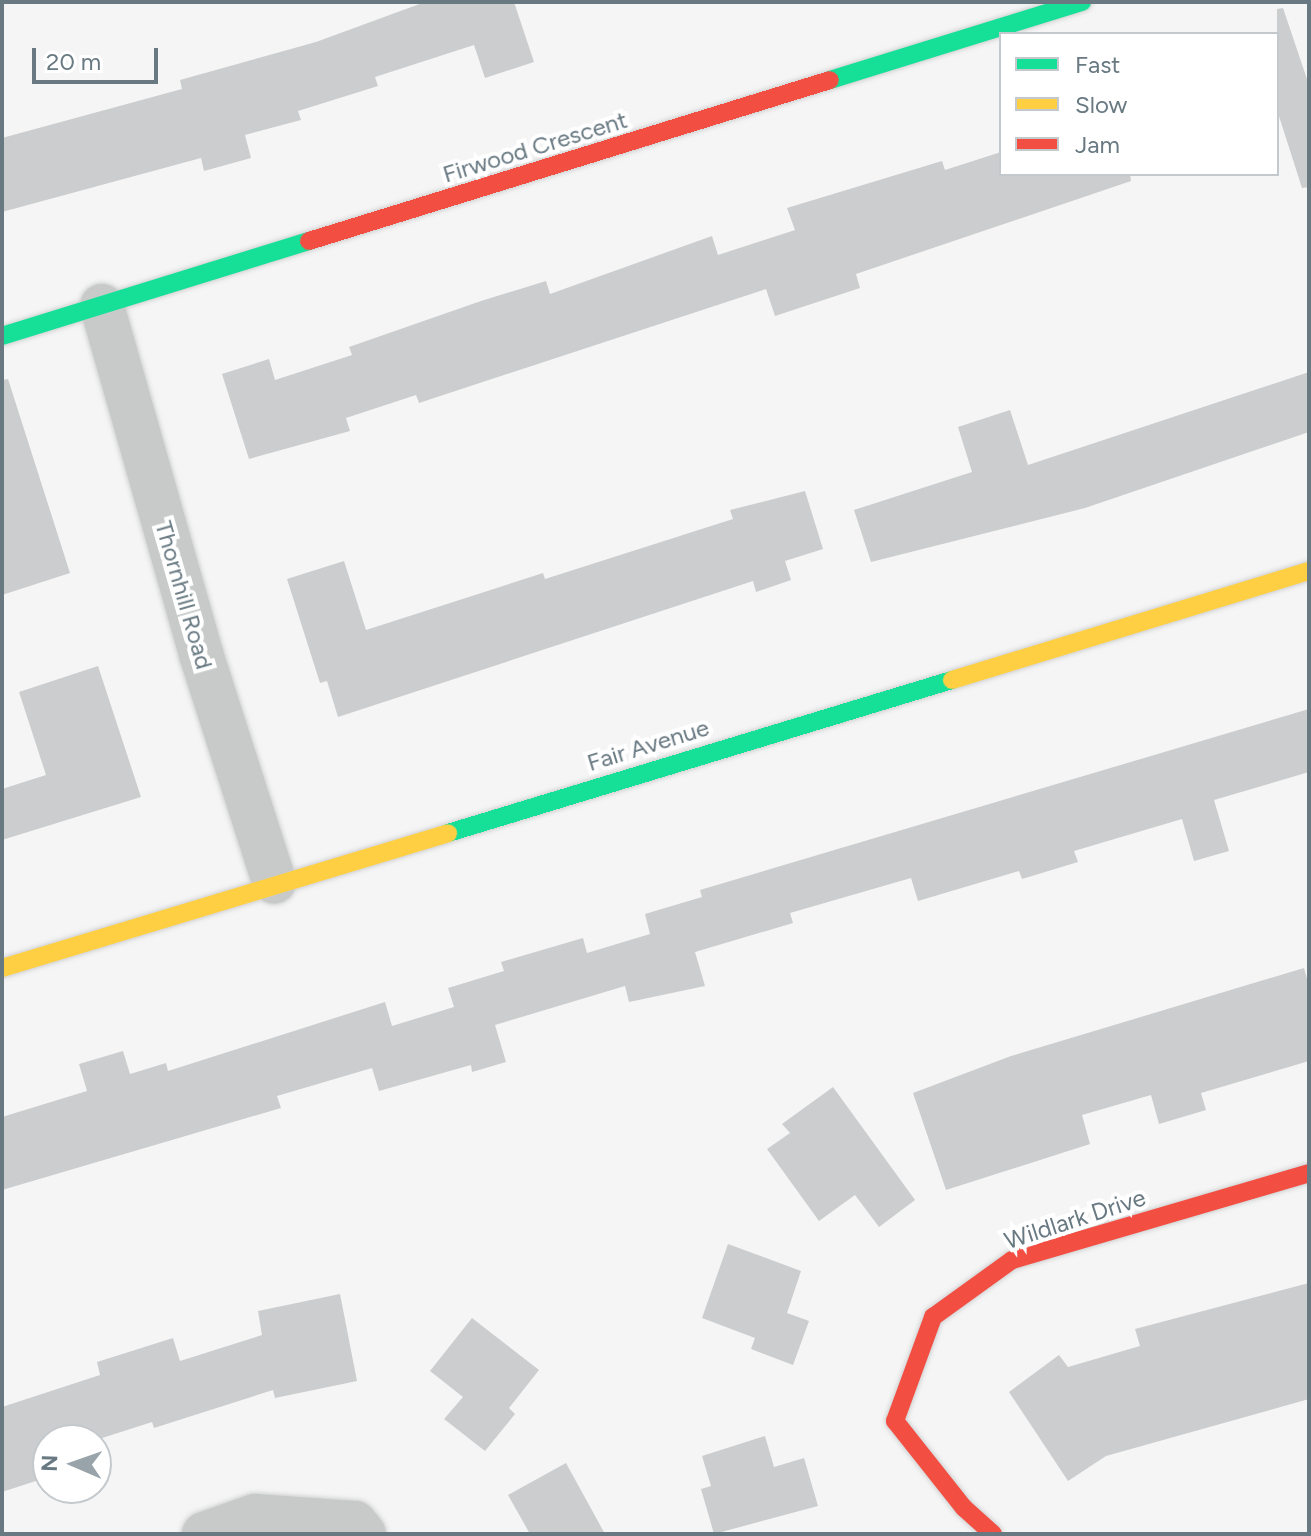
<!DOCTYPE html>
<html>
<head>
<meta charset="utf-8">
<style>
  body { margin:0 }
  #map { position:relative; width:1311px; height:1536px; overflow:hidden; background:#f5f5f5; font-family:Figtree,sans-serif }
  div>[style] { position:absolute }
  .building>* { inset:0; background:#cccdce }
  .roads { filter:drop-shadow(0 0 2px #d1d2d3) drop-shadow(0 0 2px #d1d2d3) }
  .street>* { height:44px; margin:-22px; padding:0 22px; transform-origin:22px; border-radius:22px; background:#c8caca }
  .fast>* { height:18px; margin:-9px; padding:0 9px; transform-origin:9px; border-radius:9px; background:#16e098 }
  .slow>* { height:18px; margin:-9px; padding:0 9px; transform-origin:9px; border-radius:9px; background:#ffcf43 }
  .jam>* { height:18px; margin:-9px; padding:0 9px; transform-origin:9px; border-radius:9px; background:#f24e42 }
  span { translate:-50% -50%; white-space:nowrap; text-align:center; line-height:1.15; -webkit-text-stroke:8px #fff; paint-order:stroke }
  .street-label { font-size:24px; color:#687982 }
  .frame { position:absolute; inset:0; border:4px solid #687982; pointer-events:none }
  .legend { position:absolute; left:999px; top:32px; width:280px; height:144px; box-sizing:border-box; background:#fff; border:2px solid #c3c9cd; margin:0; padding:10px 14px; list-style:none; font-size:24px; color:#687982 }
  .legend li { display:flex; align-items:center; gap:16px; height:40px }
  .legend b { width:40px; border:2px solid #c3c9cd }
  .north { position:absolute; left:32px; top:1424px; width:80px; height:80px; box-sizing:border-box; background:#fff; border:2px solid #c3c9cd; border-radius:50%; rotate:272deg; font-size:22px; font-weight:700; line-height:32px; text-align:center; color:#687982 }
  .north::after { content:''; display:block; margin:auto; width:28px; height:36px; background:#99a4aa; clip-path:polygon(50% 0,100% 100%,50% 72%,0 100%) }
  .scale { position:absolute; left:32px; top:48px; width:126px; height:36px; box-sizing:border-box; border:4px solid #687982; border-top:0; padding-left:10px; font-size:24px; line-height:28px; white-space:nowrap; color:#687982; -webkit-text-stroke:6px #fff; paint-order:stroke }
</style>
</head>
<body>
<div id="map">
  <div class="building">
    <div style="clip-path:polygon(425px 2px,514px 2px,534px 62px,485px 78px,474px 45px,375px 77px,378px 86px,298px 111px,301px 120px,245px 135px,251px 158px,204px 171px,201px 158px,2px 212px,2px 138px,182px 89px,180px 80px,316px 42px)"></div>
    <div style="clip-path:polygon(1283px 8px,1309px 85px,1309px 187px,1302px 188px,1277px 110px,1277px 9px)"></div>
    <div style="clip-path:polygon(1001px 152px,1001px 174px,1130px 174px,1131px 181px,856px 274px,860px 288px,775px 316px,766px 289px,419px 403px,416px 395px,346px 418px,350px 431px,249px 459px,222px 374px,269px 359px,275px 380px,352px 355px,349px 347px,481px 301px,546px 281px,550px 294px,712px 236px,718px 255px,795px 230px,787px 208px,942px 161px,945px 170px)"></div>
    <div style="clip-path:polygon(1309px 372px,1309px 432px,1085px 508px,871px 562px,854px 510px,972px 472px,958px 427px,1010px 410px,1028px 465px)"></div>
    <div style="clip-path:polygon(8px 379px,70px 573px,2px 595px,2px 380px)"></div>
    <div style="clip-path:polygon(805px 491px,823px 549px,785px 561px,791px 580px,756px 592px,753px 581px,338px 717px,327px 681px,320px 683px,287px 579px,344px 561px,366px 630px,543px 573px,545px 579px,733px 519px,730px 510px)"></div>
    <div style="clip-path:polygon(98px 666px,141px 797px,2px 840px,2px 789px,46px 775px,19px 692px)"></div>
    <div style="clip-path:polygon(1309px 709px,1309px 772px,1214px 800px,1229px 851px,1194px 861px,1182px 819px,1074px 851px,1078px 862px,1022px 879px,1019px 871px,918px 901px,911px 878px,790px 913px,793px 923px,695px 952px,705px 986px,629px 1002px,625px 986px,495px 1025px,506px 1062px,472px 1072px,471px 1065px,379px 1091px,372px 1068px,277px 1096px,281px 1108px,2px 1190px,2px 1117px,87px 1091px,79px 1064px,123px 1051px,130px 1074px,166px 1063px,168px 1071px,385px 1002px,392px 1026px,454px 1007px,448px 988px,504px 971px,501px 962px,583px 938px,587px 953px,650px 934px,645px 914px,702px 897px,700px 890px)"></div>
    <div style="clip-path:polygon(1304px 968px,1309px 986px,1309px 1061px,1201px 1093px,1206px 1110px,1159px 1124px,1151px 1095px,1082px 1115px,1090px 1144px,946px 1190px,913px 1093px,1011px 1056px)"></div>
    <div style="clip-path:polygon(833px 1087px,915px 1200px,879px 1227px,855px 1195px,819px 1221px,767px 1149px,790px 1133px,782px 1124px)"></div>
    <div style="clip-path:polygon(728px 1244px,801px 1271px,787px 1313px,809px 1321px,793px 1365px,751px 1349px,755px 1338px,702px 1318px)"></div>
    <div style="clip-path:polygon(1309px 1283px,1309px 1399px,1106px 1456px,1068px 1481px,1009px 1392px,1059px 1355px,1068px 1367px,1140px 1346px,1135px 1329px)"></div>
    <div style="clip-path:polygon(340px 1294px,357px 1381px,275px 1398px,273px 1390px,154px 1428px,152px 1422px,96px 1440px,48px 1440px,48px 1477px,2px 1492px,2px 1407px,100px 1375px,97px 1362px,173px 1338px,180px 1361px,262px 1335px,258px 1311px)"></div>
    <div style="clip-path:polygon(472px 1318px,539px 1370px,509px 1408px,515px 1414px,485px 1451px,444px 1419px,463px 1397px,430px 1371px)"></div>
    <div style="clip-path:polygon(765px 1436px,774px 1467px,804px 1458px,818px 1506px,714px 1534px,701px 1489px,711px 1486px,702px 1456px)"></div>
    <div style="clip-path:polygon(566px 1463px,605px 1534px,530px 1534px,508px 1495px)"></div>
  </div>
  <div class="roads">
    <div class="street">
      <div style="left:102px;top:306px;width:362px;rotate:74.1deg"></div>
      <div style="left:201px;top:654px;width:239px;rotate:72.2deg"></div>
      <div style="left:204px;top:1534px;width:54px;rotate:-19.4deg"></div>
      <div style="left:255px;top:1516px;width:100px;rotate:4deg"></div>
      <div style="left:355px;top:1523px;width:14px;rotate:51deg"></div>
    </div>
    <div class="fast">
      <div style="left:830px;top:80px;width:264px;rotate:-17.2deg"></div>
      <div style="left:2px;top:336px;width:321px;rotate:-17.2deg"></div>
      <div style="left:448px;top:833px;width:527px;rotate:-16.89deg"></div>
    </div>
    <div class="slow">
      <div style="left:952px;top:680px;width:373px;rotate:-17deg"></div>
      <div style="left:2px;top:968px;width:466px;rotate:-16.8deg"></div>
    </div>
    <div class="jam">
      <div style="left:309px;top:241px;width:545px;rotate:-17.17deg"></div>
      <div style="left:993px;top:1534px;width:39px;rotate:-138deg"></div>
      <div style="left:964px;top:1508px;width:111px;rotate:-128.4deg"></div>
      <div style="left:895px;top:1421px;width:111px;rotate:-69.9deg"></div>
      <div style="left:933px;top:1317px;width:97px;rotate:-35.8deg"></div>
      <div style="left:1012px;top:1260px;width:309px;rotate:-16.3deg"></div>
    </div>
  </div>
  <div class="street-label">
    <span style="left:535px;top:147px;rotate:-17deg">Firwood Crescent</span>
    <span style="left:184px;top:595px;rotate:74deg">Thornhill Road</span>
    <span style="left:648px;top:745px;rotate:-17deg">Fair Avenue</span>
    <span style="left:1075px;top:1219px;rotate:-18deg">Wildlark Drive</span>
  </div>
  <div class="frame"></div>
  <ul class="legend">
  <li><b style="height:10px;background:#16e098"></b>Fast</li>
  <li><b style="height:10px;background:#ffcf43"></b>Slow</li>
  <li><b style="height:10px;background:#f24e42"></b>Jam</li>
  </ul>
  <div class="north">N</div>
  <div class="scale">20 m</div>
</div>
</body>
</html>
